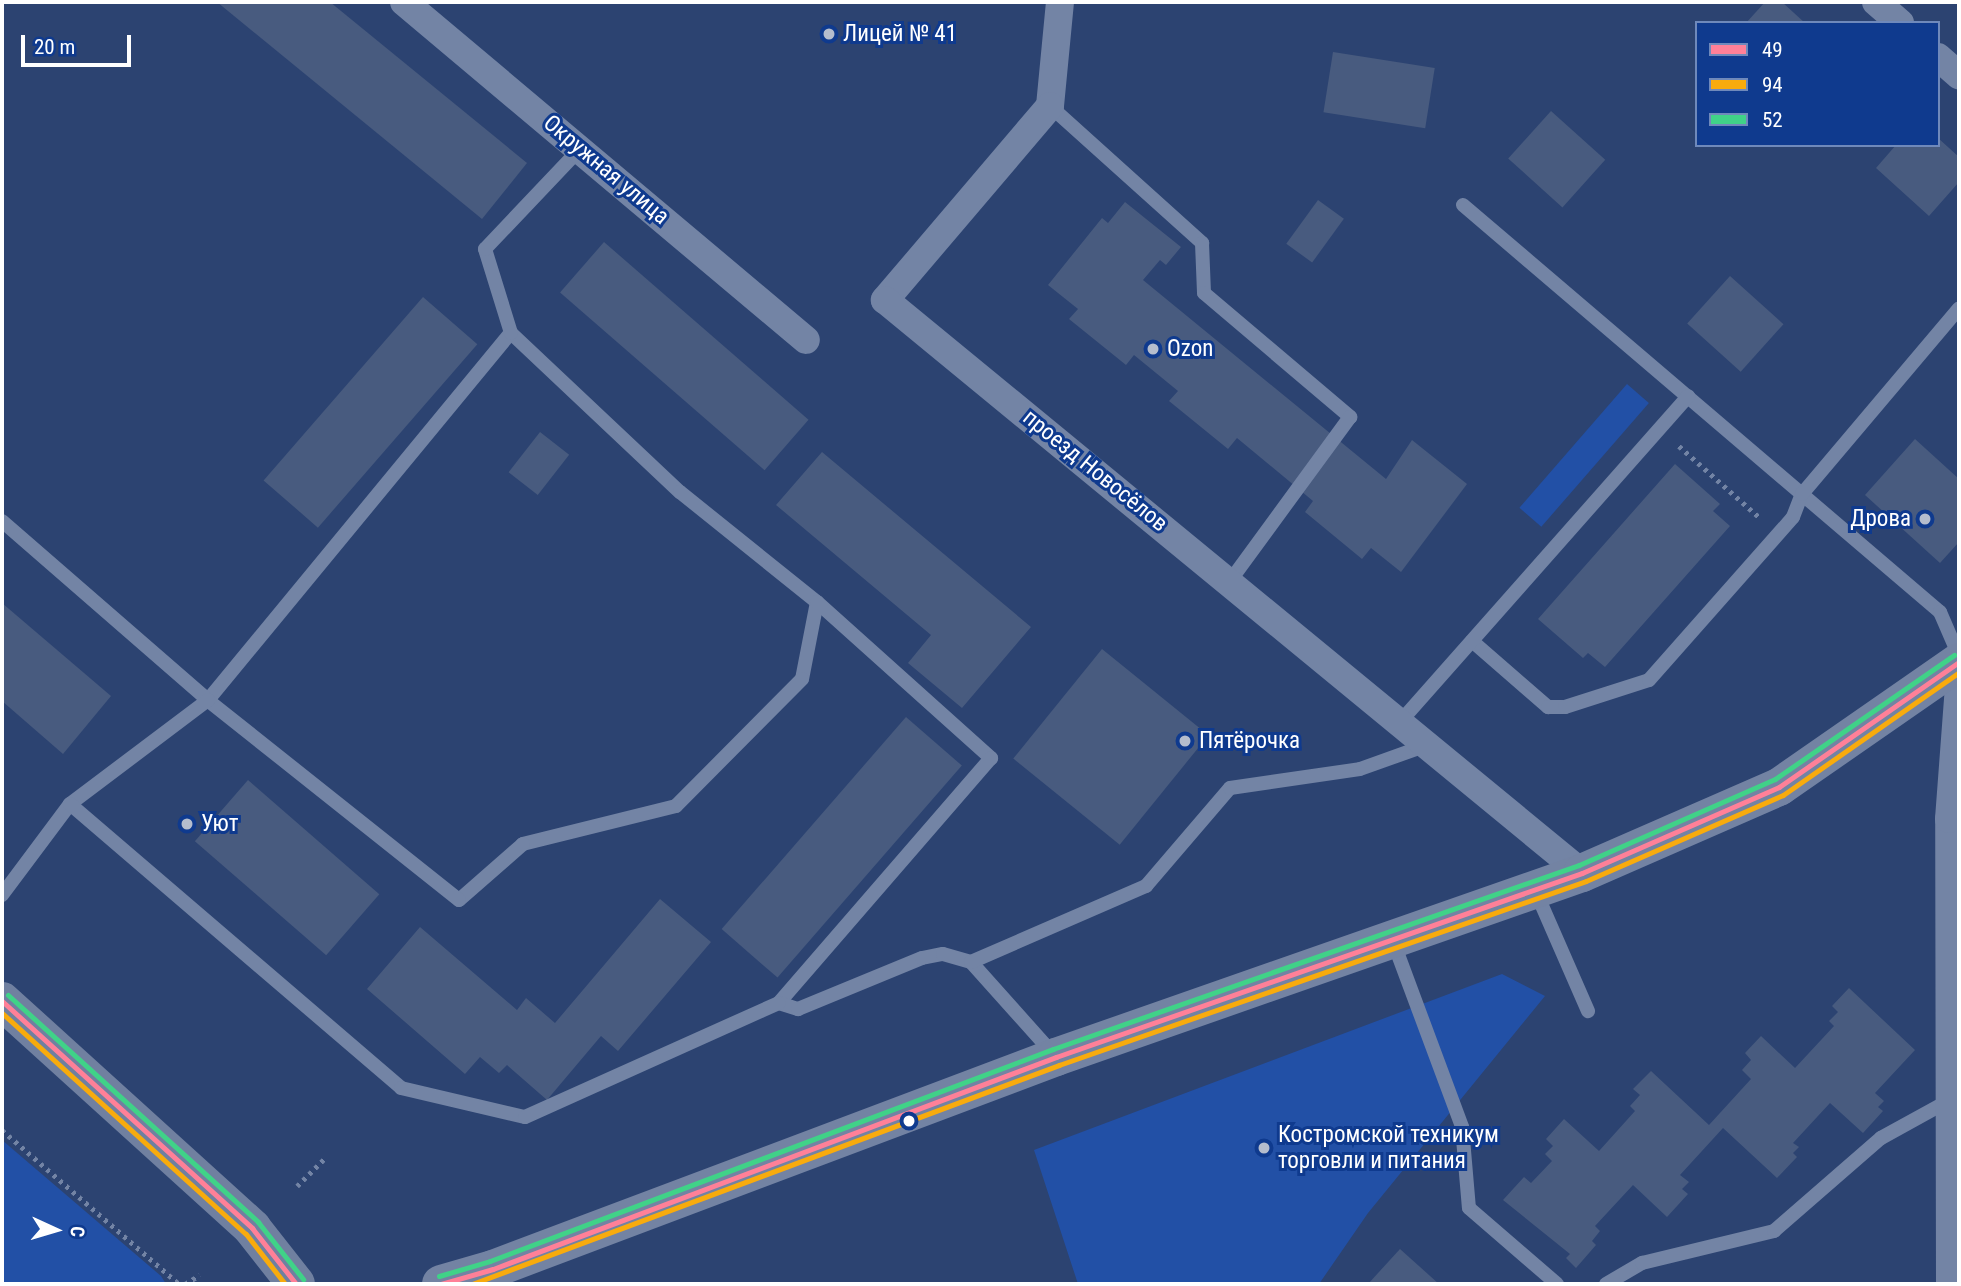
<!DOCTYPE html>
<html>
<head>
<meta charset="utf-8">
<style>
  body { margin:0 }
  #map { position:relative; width:1961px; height:1286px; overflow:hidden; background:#2c4371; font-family:"Roboto Condensed",sans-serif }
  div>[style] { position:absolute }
  .green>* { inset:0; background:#2250a6; transform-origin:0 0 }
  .building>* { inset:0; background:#485b7f; transform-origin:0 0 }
  .path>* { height:4.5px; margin-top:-2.25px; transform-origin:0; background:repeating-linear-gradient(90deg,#7384a5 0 3.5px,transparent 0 8.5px) }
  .service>* { height:14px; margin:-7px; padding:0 7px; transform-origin:7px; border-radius:7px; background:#7384a5 }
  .minor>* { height:28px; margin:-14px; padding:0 14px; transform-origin:14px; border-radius:14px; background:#7384a5 }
  .primary>* { height:38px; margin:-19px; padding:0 19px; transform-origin:19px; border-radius:19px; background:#7383a3 }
  .trunk>* { height:38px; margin:-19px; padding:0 19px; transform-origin:19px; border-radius:19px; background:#7080a0 }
  .bus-1>* { height:5px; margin:-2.5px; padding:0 2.5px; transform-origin:2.5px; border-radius:2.5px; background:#ff8098 }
  .bus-2>* { height:5px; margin:-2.5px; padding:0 2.5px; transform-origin:2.5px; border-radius:2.5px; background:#f8ab0d }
  .bus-3>* { height:5px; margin:-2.5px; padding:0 2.5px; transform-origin:2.5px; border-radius:2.5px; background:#40d288 }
  .dots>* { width:19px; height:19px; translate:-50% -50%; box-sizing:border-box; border:4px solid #0f3a8e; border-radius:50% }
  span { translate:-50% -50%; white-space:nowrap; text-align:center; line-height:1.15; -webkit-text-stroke:6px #0f3a8e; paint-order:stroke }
  .poi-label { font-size:23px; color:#fff }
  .left { translate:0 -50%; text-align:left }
  .right { translate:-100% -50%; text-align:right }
  .street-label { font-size:23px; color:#fff }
  .frame { position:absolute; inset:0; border:4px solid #fff; pointer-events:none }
  .legend { position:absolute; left:1695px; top:21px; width:245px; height:126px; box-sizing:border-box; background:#0f3a8e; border:2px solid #6f89bb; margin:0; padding:9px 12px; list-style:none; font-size:21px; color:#fff }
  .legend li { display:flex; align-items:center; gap:14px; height:35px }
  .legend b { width:35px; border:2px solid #6f89bb }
  .north { position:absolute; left:21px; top:1195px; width:70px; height:70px; -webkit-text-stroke:5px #0f3a8e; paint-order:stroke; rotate:94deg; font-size:19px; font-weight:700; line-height:28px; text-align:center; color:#fff }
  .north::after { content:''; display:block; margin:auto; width:24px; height:32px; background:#fff; clip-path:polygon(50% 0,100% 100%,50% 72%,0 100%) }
  .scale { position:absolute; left:21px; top:35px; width:110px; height:32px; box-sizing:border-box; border:4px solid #fff; border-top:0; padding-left:9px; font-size:21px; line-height:24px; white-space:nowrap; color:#fff; -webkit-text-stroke:5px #0f3a8e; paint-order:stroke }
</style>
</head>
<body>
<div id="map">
  <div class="green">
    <div style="left:1627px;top:384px;width:29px;height:164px;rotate:41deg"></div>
    <div style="clip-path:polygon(1502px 974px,1545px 996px,1368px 1213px,1319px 1284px,1078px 1284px,1034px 1150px)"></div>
    <div style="clip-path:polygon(2px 1140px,161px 1276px,166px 1284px,2px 1284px)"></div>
  </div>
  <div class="building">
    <div style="clip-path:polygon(217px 2px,330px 2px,527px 163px,482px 219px)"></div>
    <div style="clip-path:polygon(1765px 2px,1782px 2px,1805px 23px,1746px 23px)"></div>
    <div style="left:1333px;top:52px;width:103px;height:61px;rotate:9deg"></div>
    <div style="left:1551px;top:111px;width:73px;height:64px;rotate:42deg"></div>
    <div style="clip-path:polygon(1938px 138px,1959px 157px,1959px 182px,1929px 216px,1876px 168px,1896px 145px,1938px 145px)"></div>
    <div style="left:1318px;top:200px;width:32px;height:54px;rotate:36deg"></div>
    <div style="clip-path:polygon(1125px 202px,1181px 247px,1166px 265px,1160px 260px,1143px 280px,1386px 479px,1412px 440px,1467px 484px,1401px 572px,1371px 548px,1362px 559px,1305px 512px,1313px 501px,1237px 438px,1228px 449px,1169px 401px,1178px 391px,1134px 355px,1126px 365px,1069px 319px,1078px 309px,1048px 285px,1102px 218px,1108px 223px)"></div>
    <div style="left:604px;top:242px;width:271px;height:67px;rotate:41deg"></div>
    <div style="left:1730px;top:276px;width:72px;height:64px;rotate:42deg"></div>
    <div style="left:423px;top:297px;width:72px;height:243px;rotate:41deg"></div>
    <div style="left:540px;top:432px;width:37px;height:51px;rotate:38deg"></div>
    <div style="clip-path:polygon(1915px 439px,1959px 479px,1959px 542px,1940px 563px,1865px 495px)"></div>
    <div style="clip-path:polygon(822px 452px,1031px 627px,962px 708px,908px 663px,931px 635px,776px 505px)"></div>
    <div style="clip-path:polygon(1675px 464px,1720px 504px,1713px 511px,1730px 526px,1605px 667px,1588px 653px,1583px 658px,1538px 619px)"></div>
    <div style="clip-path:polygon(2px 603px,111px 696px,63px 754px,2px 701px)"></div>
    <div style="left:1102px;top:649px;width:137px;height:141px;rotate:39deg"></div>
    <div style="left:906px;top:717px;width:74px;height:281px;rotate:41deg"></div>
    <div style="left:248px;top:780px;width:174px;height:81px;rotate:41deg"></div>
    <div style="clip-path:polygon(660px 899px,711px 942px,618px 1051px,601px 1036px,547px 1100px,507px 1065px,499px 1073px,480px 1057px,465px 1074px,367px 989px,420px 927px,517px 1010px,526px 998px,555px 1023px)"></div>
    <div style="clip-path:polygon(1849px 988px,1915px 1050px,1875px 1093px,1884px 1101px,1878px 1107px,1883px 1111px,1863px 1133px,1830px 1103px,1793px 1143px,1799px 1147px,1793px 1153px,1797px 1157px,1777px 1178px,1723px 1128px,1680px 1175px,1689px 1182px,1682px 1189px,1688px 1194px,1667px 1217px,1633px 1185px,1595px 1226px,1600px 1231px,1592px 1241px,1596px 1245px,1576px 1268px,1566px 1258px,1570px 1254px,1503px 1200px,1524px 1177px,1531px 1183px,1552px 1161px,1545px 1154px,1553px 1146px,1546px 1139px,1564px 1119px,1599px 1151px,1635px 1111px,1630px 1106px,1640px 1095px,1633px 1089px,1651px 1071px,1709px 1125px,1751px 1079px,1742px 1070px,1751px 1060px,1745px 1053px,1761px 1036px,1795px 1068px,1834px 1026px,1829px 1021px,1838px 1012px,1832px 1006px)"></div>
    <div style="clip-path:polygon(1400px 1249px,1439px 1284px,1368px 1284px)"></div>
  </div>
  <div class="path">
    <div style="left:1679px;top:446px;width:107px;rotate:41.6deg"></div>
    <div style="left:2px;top:1130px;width:235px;rotate:41deg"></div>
    <div style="left:297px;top:1186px;width:41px;rotate:-45deg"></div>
    <div style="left:185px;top:1284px;width:17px;rotate:-31deg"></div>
  </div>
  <div class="service">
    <div style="left:1050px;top:106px;width:205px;rotate:42deg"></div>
    <div style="left:1202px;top:243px;width:50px;rotate:87.7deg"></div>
    <div style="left:1204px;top:293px;width:192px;rotate:40.3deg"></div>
    <div style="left:1350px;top:417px;width:203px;rotate:126.2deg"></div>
    <div style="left:1463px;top:205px;width:627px;rotate:40.47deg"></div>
    <div style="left:1940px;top:612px;width:48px;rotate:66.6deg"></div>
    <div style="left:511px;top:333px;width:232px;rotate:43.3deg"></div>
    <div style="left:680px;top:492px;width:176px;rotate:38.8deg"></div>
    <div style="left:817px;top:602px;width:78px;rotate:101deg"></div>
    <div style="left:802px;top:679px;width:179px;rotate:134.8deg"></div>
    <div style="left:676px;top:806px;width:158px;rotate:166.1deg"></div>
    <div style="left:523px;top:844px;width:85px;rotate:138.8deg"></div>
    <div style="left:459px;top:900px;width:321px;rotate:-141.5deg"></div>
    <div style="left:208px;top:700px;width:476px;rotate:-50.5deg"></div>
    <div style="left:511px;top:333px;width:88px;rotate:-107.2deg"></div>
    <div style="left:485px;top:249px;width:139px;rotate:-46.5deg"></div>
    <div style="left:2px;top:521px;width:273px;rotate:41deg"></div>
    <div style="left:208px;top:700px;width:173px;rotate:143deg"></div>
    <div style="left:70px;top:804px;width:114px;rotate:126.8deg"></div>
    <div style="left:817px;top:602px;width:234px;rotate:41.9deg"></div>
    <div style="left:991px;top:758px;width:324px;rotate:130.9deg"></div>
    <div style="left:779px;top:1003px;width:20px;rotate:18deg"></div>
    <div style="left:798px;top:1009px;width:134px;rotate:-22.4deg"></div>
    <div style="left:922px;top:958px;width:21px;rotate:-11deg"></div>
    <div style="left:943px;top:954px;width:29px;rotate:16deg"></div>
    <div style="left:971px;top:962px;width:126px;rotate:48.2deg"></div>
    <div style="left:1472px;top:641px;width:101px;rotate:41deg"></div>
    <div style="left:1548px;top:707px;width:17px"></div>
    <div style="left:1565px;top:707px;width:88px;rotate:-17.8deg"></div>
    <div style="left:1649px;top:680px;width:217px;rotate:-48.5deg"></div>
    <div style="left:1793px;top:517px;width:25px;rotate:-69deg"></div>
    <div style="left:1802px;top:494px;width:243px;rotate:-49.8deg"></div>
    <div style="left:1400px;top:722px;width:435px;rotate:-48.5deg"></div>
    <div style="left:70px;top:804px;width:436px;rotate:40.6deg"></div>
    <div style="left:401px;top:1088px;width:127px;rotate:13.2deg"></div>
    <div style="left:525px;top:1117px;width:278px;rotate:-24.2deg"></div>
    <div style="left:1536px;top:892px;width:130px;rotate:66.4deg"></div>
    <div style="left:1393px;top:941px;width:198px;rotate:69.6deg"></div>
    <div style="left:1462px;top:1127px;width:81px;rotate:85.1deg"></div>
    <div style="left:1469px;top:1208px;width:116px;rotate:40.8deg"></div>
    <div style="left:971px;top:962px;width:191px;rotate:-23.5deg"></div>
    <div style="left:1146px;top:886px;width:129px;rotate:-49.4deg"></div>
    <div style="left:1230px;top:788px;width:131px;rotate:-8.3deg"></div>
    <div style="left:1360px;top:769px;width:71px;rotate:-19.7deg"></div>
    <div style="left:1606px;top:1284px;width:42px;rotate:-30.3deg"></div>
    <div style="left:1642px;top:1263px;width:136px;rotate:-13.6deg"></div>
    <div style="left:1774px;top:1231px;width:142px;rotate:-41deg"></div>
    <div style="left:1881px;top:1138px;width:77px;rotate:-28.9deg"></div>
  </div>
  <div class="minor">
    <div style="left:404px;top:2px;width:525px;rotate:40.06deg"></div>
    <div style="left:1060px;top:2px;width:104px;rotate:95.5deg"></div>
    <div style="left:1050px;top:106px;width:255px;rotate:130.4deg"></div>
    <div style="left:885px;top:300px;width:902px;rotate:39.42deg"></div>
    <div style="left:1876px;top:2px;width:32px;rotate:41deg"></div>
    <div style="left:1938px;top:57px;width:28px;rotate:41deg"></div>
    <div style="left:1950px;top:1284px;width:465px;rotate:-90.1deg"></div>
    <div style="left:1949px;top:819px;width:133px;rotate:-85.7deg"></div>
  </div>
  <div class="primary">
    <div style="left:441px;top:1284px;width:54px;rotate:-16.1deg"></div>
    <div style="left:493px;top:1269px;width:602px;rotate:-20.63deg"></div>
    <div style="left:1056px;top:1057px;width:557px;rotate:-19.28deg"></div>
    <div style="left:1582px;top:873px;width:215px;rotate:-23.6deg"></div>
    <div style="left:1779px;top:787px;width:219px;rotate:-34.8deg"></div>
  </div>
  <div class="trunk">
    <div style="left:2px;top:1001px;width:338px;rotate:42.2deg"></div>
    <div style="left:252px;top:1228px;width:71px;rotate:51.8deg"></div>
  </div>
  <div class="bus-1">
    <div style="left:2px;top:1001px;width:338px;rotate:42.2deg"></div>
    <div style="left:252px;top:1228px;width:71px;rotate:51.8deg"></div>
    <div style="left:441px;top:1284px;width:54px;rotate:-16.1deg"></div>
    <div style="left:493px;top:1269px;width:602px;rotate:-20.63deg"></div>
    <div style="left:1056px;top:1057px;width:557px;rotate:-19.28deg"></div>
    <div style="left:1582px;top:873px;width:215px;rotate:-23.6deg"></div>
    <div style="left:1779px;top:787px;width:219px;rotate:-34.8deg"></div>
  </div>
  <div class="bus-2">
    <div style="left:2px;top:1013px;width:329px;rotate:42.2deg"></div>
    <div style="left:246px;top:1234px;width:63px;rotate:52deg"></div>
    <div style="left:472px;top:1284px;width:627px;rotate:-20.46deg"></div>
    <div style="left:1059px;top:1065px;width:558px;rotate:-19.25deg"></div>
    <div style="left:1586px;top:881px;width:215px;rotate:-23.6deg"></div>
    <div style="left:1783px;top:795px;width:215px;rotate:-34.9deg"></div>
  </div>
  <div class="bus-3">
    <div style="left:8px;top:995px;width:338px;rotate:42.2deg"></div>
    <div style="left:258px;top:1222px;width:73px;rotate:51.7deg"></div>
    <div style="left:439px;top:1276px;width:53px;rotate:-16.4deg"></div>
    <div style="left:490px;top:1261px;width:602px;rotate:-20.63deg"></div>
    <div style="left:1053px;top:1049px;width:557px;rotate:-19.28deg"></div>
    <div style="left:1579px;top:865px;width:214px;rotate:-23.7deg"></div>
    <div style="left:1775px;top:779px;width:218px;rotate:-34.7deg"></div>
  </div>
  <div class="dots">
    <div style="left:829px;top:34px;background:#b5bdcd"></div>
    <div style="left:1153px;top:349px;background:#b5bdcd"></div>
    <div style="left:1925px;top:519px;background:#b5bdcd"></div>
    <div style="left:1185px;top:741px;background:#b5bdcd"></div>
    <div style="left:187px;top:824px;background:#b5bdcd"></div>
    <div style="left:909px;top:1121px;background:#fff"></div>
    <div style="left:1264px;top:1148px;background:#b5bdcd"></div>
  </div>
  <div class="poi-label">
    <span class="left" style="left:843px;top:34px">Лицей № 41</span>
    <span class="left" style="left:1167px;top:349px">Ozon</span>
    <span class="right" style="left:1911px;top:519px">Дрова</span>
    <span class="left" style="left:1199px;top:741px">Пятёрочка</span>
    <span class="left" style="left:201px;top:824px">Уют</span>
    <span class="left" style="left:1278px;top:1148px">Костромской техникум<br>торговли и питания</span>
  </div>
  <div class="street-label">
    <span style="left:606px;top:170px;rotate:40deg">Окружная улица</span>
    <span style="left:1095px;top:471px;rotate:39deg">проезд Новосёлов</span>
  </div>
  <div class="frame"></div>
  <ul class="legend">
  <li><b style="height:9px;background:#ff8098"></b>49</li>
  <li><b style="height:9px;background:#f8ab0d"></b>94</li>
  <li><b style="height:9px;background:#40d288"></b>52</li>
  </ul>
  <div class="north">С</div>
  <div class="scale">20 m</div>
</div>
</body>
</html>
